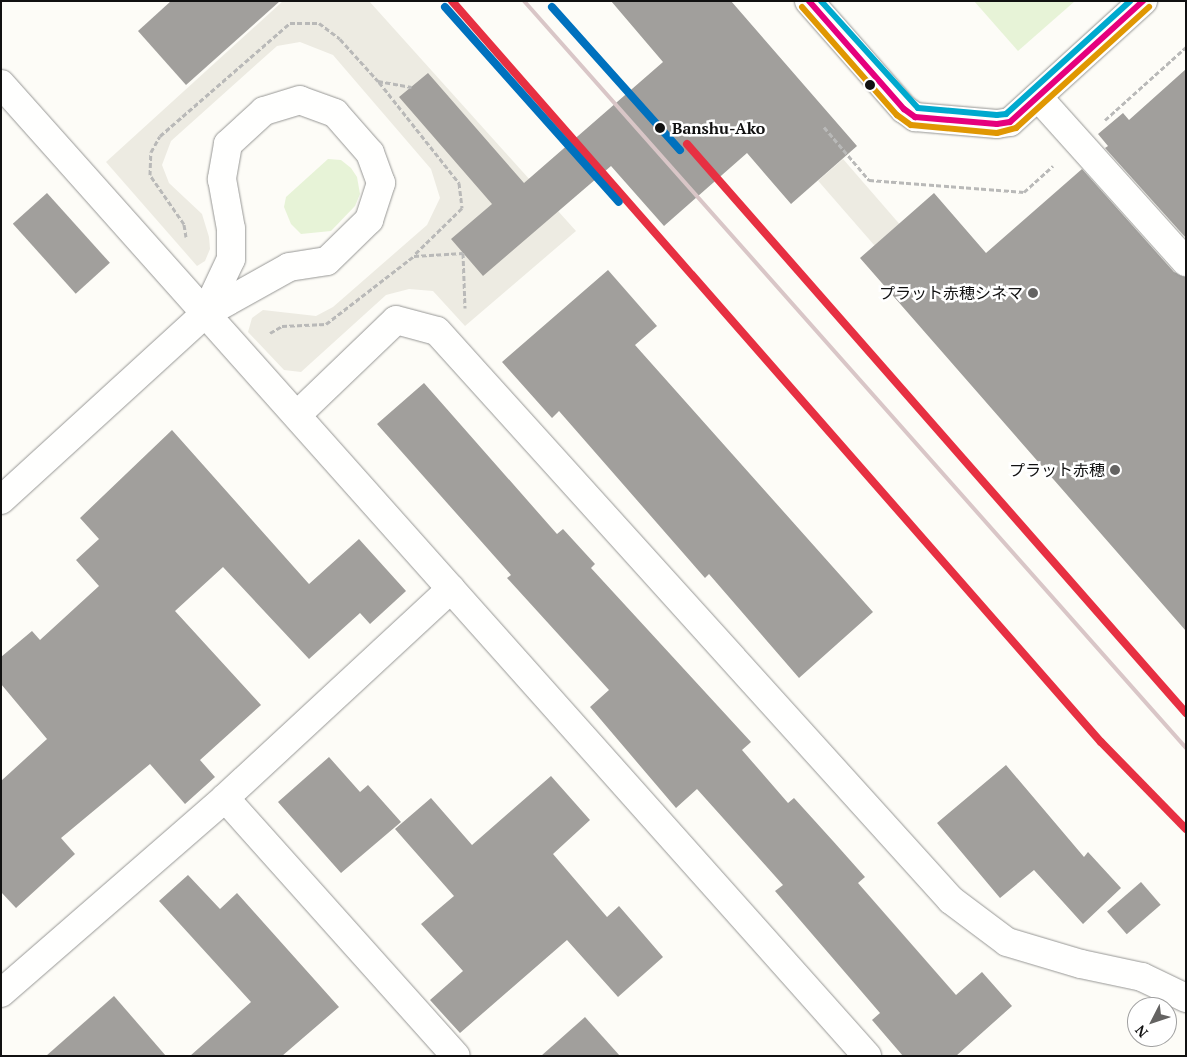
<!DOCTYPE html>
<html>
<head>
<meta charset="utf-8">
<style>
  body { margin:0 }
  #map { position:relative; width:1187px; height:1057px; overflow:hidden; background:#fdfcf7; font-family:"PT Serif","Noto Sans JP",serif }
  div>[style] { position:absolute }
  .green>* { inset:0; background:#e7f3d7 }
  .plaza>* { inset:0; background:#edebe2; transform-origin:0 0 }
  .building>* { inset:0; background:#a19f9c; transform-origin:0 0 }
  .path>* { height:3px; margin-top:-1.5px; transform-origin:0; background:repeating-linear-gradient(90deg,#b9b9b8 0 5px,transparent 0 7.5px) }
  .roads { filter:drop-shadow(0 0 1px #979795) drop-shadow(0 0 1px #979795) }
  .minor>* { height:28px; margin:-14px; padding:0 14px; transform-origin:14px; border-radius:14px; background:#fffffe }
  .rail>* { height:4px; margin:-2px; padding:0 2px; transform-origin:2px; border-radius:2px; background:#d9c6c7 }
  .bus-1>* { height:6px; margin:-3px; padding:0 3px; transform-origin:3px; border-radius:3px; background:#e5007d }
  .bus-2>* { height:6px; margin:-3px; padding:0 3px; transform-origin:3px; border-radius:3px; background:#e09702 }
  .bus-3>* { height:6px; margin:-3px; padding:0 3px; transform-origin:3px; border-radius:3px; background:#00a9ce }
  .rail-1>* { height:8px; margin:-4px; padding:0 4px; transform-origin:4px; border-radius:4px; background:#e73042 }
  .rail-2>* { height:8px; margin:-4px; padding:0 4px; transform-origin:4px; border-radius:4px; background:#0071be }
  .dots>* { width:14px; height:14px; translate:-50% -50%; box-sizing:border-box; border:2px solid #fff; border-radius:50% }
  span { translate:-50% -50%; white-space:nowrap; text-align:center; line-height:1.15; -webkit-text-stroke:5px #fff; paint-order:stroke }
  .stop-label { font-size:16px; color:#111; font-weight:700 }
  .left { translate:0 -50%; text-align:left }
  .poi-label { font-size:16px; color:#111 }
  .right { translate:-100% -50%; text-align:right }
  .frame { position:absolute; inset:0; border:2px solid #111; pointer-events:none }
  .north { position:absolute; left:1127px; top:997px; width:50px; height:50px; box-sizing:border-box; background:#fff; border:1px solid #a0a0a0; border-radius:50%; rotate:229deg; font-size:14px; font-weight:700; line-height:20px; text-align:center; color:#111 }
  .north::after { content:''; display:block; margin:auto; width:18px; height:22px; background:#646362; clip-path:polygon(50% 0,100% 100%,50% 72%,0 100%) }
</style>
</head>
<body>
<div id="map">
  <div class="green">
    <div style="clip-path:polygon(974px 1px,1075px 1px,1018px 51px)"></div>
    <div style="clip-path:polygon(328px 159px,341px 160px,351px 168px,357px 177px,360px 194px,355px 206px,331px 231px,301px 234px,291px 224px,284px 207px,286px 197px)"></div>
  </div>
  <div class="plaza">
    <div style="clip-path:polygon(283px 1px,369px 1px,576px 231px,465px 326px,433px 291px,409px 289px,386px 295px,301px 372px,284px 370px,248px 332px,252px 318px,263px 310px,316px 316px,333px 307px,427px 225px,440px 198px,431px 169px,333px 55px,300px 42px,277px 46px,171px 141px,162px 165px,169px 183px,202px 214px,209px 237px,210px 249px,205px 261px,197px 266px,106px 162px)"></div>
    <div style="left:843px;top:159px;width:86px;height:33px;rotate:49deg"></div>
  </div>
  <div class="building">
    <div style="clip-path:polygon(171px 1px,280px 1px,186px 85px,138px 31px)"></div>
    <div style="clip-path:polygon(611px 1px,731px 1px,857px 146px,791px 204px,747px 153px,664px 226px,611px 166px,483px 276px,451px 239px,492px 204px,399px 97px,428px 73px,524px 183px,663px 62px)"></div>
    <div style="clip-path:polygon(1186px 69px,1186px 238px,1105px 148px,1108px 146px,1098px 134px,1123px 113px,1129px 120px)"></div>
    <div style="clip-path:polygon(1082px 169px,1174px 272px,1186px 277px,1186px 631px,860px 258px,934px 193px,986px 253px)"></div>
    <div style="left:47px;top:193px;width:94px;height:46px;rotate:48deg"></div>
    <div style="clip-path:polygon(608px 270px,657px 326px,635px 345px,873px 612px,799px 678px,709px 574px,705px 578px,559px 411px,552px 418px,502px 362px)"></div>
    <div style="clip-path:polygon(424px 383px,557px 534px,563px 529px,595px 564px,591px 568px,751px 742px,742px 750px,788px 803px,794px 798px,833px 841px,865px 877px,858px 883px,956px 995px,982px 972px,1012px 1006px,956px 1056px,903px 1056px,872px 1020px,880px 1013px,775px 891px,783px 885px,697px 789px,676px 808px,590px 707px,609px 690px,507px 578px,511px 575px,377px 424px)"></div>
    <div style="clip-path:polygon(172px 430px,309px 584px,359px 539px,406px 591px,370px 624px,360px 613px,309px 659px,223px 567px,175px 611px,261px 705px,200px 760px,215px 777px,185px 804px,150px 764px,61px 838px,75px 854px,16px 908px,1px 892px,1px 781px,47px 739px,1px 684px,1px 657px,32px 631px,40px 640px,99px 586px,76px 560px,99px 539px,80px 518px)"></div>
    <div style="clip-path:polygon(329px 757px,360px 792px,368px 785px,401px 822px,341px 873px,278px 802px)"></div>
    <div style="clip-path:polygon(1006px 765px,1084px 857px,1088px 852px,1121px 888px,1083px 924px,1034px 870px,1000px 898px,937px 823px)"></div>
    <div style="clip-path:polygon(551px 776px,590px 820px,553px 854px,607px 917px,619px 906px,663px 957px,618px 997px,567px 940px,460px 1033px,430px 1000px,463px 971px,421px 924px,454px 896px,395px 829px,431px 798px,472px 845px)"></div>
    <div style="clip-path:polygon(188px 875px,220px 909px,237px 893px,339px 1007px,282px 1056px,190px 1056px,251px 1002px,159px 901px)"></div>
    <div style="left:1141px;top:882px;width:30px;height:45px;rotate:49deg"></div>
    <div style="clip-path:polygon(114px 996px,166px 1056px,46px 1056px)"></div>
    <div style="clip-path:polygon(585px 1017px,620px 1056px,541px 1056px)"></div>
  </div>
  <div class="path">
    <div style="left:379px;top:82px;width:129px;rotate:51.6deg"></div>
    <div style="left:459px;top:183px;width:25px;rotate:83deg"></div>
    <div style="left:462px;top:208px;width:67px;rotate:135.6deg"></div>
    <div style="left:1105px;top:120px;width:109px;rotate:-42deg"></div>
    <div style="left:824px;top:127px;width:70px;rotate:49.7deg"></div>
    <div style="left:869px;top:180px;width:155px;rotate:4.4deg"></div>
    <div style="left:1024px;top:192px;width:39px;rotate:-42deg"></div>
    <div style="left:186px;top:237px;width:13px;rotate:-99deg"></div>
    <div style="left:184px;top:224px;width:60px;rotate:-124.8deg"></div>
    <div style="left:150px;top:175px;width:23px;rotate:-88deg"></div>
    <div style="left:151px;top:152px;width:18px;rotate:-61deg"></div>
    <div style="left:160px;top:136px;width:172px;rotate:-41deg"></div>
    <div style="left:290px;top:23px;width:29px"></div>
    <div style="left:319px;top:23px;width:26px;rotate:37deg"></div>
    <div style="left:340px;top:39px;width:57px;rotate:47.9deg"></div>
    <div style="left:378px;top:81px;width:34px;rotate:10deg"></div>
    <div style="left:270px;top:333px;width:14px;rotate:-30deg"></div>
    <div style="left:282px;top:326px;width:44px;rotate:-2.6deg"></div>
    <div style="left:326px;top:324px;width:111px;rotate:-37.7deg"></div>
    <div style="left:414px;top:256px;width:49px;rotate:-3.5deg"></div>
    <div style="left:463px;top:253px;width:55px;rotate:87.9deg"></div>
  </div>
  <div class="roads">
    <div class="minor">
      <div style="left:809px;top:1px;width:144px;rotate:48.7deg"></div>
      <div style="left:904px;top:109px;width:14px;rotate:36deg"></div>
      <div style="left:915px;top:117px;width:82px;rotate:4.9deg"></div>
      <div style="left:997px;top:124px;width:13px;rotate:-9deg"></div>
      <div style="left:1010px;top:122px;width:180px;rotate:-42.3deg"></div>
      <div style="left:1px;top:84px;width:1302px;rotate:48.3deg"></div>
      <div style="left:1038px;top:97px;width:222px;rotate:48.1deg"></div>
      <div style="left:297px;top:415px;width:137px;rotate:-43.8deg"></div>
      <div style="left:396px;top:320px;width:42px;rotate:15deg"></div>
      <div style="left:437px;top:331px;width:767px;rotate:47.91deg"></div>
      <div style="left:951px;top:900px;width:70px;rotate:36.9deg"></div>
      <div style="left:1007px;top:942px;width:77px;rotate:16.6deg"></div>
      <div style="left:1081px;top:964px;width:62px;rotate:12deg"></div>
      <div style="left:1142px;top:977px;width:49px;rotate:25.5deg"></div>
      <div style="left:1px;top:500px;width:276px;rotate:-42.4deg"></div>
      <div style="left:205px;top:314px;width:96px;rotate:-29.2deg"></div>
      <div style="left:289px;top:267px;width:38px;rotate:-9deg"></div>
      <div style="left:327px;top:261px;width:59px;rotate:-44.3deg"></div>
      <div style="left:369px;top:220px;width:39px;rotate:-72deg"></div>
      <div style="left:381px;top:183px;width:32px;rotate:-110deg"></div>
      <div style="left:370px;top:153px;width:53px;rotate:-131.2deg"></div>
      <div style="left:335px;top:113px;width:37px;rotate:-160deg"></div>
      <div style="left:300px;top:100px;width:38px;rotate:163deg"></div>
      <div style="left:264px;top:111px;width:49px;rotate:137.5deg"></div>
      <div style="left:228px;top:144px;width:36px;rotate:100deg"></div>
      <div style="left:222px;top:179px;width:51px;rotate:79.8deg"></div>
      <div style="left:231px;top:229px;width:30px;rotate:90deg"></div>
      <div style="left:231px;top:259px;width:61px;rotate:115.3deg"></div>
      <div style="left:225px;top:798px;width:346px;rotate:48.2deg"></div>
      <div style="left:1px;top:993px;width:297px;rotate:-41deg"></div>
      <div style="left:225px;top:798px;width:308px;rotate:-42.8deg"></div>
    </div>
  </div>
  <div class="rail">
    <div style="left:524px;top:1px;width:998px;rotate:48.45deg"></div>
  </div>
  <div class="bus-1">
    <div style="left:809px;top:1px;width:144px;rotate:48.7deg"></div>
    <div style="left:904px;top:109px;width:14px;rotate:36deg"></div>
    <div style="left:915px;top:117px;width:82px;rotate:4.9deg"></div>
    <div style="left:997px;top:124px;width:13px;rotate:-9deg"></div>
    <div style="left:1010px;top:122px;width:180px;rotate:-42.3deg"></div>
  </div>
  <div class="bus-2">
    <div style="left:802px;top:7px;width:144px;rotate:48.7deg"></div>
    <div style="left:897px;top:115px;width:17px;rotate:36deg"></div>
    <div style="left:911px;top:125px;width:86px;rotate:5.3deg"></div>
    <div style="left:997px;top:133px;width:20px;rotate:-15deg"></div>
    <div style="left:1016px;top:128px;width:180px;rotate:-42.3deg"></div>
  </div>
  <div class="bus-3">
    <div style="left:821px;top:1px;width:144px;rotate:47.8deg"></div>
    <div style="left:918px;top:108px;width:79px;rotate:5.1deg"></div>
    <div style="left:997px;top:115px;width:9px;rotate:-6deg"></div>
    <div style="left:1006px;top:114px;width:168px;rotate:-42.3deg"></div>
  </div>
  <div class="rail-1">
    <div style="left:452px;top:1px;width:985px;rotate:48.79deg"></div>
    <div style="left:1101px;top:742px;width:122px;rotate:45.7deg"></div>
    <div style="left:687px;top:144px;width:757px;rotate:48.75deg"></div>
  </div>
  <div class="rail-2">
    <div style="left:445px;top:7px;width:261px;rotate:48.3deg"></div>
    <div style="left:552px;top:7px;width:192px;rotate:48.2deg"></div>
  </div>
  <div class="dots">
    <div style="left:870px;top:85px;background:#111"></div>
    <div style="left:660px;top:128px;background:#111"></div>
    <div style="left:1033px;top:293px;background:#646362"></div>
    <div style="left:1115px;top:470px;background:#646362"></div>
  </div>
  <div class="stop-label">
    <span class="left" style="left:672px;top:128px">Banshu-Ako</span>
  </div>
  <div class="poi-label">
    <span class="right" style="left:1023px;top:293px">プラット赤穂シネマ</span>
    <span class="right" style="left:1105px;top:470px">プラット赤穂</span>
  </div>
  <div class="frame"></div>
  <div class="north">N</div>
</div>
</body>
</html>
